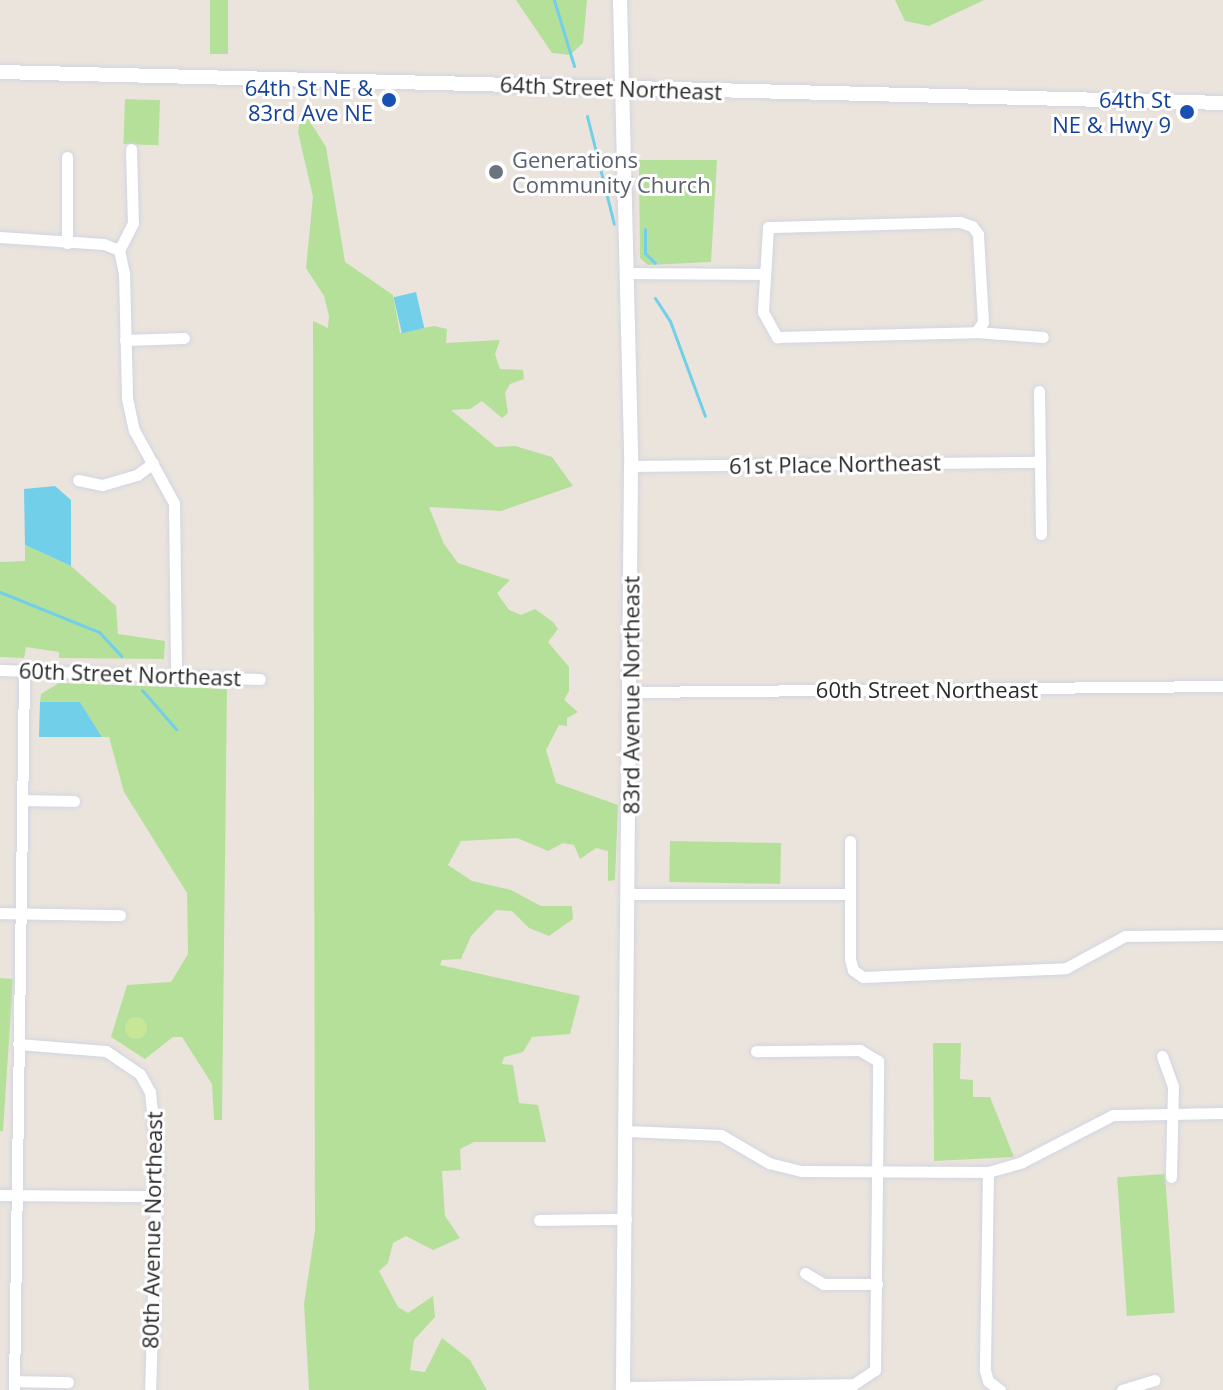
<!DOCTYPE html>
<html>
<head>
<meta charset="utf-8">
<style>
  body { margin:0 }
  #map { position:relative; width:1223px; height:1390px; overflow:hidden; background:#ebe4dc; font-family:"Open Sans",sans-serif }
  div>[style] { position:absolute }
  .green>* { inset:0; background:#b5e09a; transform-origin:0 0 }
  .pitch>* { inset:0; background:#c8e796 }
  .round { border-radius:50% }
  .water>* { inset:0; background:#72cfea; transform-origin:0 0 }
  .stream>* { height:3px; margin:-1.5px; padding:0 1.5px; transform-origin:1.5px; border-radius:1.5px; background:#72cfea }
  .roads { filter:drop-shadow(0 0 2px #d1d5e2) drop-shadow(0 0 2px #d1d5e2) }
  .minor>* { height:11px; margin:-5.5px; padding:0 5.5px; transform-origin:5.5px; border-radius:5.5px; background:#fff }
  .tertiary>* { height:14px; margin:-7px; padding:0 7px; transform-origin:7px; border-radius:7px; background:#fff }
  .secondary>* { height:14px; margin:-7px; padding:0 7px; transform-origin:7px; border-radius:7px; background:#fff }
  .dots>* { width:22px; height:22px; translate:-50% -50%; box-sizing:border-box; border:4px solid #fff; border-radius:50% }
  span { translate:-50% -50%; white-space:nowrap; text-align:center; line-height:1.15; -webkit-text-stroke:6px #fff; paint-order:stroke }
  .transit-label { font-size:22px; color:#164399 }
  .right { translate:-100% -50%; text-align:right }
  .street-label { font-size:22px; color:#2a2a2a }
  .worship-label { font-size:22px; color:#5b616d }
  .left { translate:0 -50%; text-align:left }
</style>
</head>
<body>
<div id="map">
  <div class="green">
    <div style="left:210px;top:0;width:18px;height:54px"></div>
    <div style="clip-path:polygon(516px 0,587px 0,583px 43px,570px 55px,552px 53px)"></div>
    <div style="clip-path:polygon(895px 0,984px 0,929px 26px,905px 21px)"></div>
    <div style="left:125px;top:99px;width:35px;height:45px;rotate:2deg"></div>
    <div style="clip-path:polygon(302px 109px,326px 147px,345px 262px,393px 295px,400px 333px,434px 326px,447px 329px,446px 343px,500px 340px,495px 354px,500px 369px,523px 370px,524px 379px,510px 384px,505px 393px,508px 413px,502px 418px,482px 401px,470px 409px,451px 410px,496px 447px,515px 446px,552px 457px,573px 486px,501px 511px,429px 507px,444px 544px,458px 563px,510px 580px,497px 593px,509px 610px,521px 615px,535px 609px,553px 622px,558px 629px,548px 642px,569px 667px,569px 691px,564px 700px,578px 712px,567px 718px,567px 726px,559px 725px,546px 750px,556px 783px,618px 805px,615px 880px,608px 881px,608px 851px,596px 848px,580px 859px,574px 845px,563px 843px,548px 851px,517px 838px,461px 841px,448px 865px,472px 881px,511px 890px,541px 906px,572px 906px,573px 919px,549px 936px,529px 928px,512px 911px,496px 910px,471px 936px,461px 959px,442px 960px,440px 965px,580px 996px,570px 1034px,532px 1037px,523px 1052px,504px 1057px,502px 1064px,513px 1065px,519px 1103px,538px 1105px,546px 1142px,474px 1142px,460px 1149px,461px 1170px,442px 1171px,445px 1216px,460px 1238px,433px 1250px,406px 1236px,393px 1243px,388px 1263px,379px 1271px,398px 1307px,408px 1313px,433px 1296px,435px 1317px,414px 1340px,410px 1370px,425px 1372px,442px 1338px,470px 1360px,487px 1390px,309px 1390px,304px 1304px,315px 1231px,313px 321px,328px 328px,329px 316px,324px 296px,306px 268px,313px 197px,298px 132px)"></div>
    <div style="clip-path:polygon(639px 160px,717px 160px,711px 262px,648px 265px,640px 258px)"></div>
    <div style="clip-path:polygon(25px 545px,71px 566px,116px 606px,118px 634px,165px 641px,164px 659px,59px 658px,59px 652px,26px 647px,24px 658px,0 657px,0 562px,25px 561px)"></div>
    <div style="clip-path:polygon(59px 683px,227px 689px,222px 1120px,214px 1120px,212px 1084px,182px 1037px,173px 1037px,145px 1059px,111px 1037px,127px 985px,171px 982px,188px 954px,187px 893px,124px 792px,109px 737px,102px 737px,80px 702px,40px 702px,41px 694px)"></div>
    <div style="left:670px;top:841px;width:111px;height:41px;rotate:1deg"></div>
    <div style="clip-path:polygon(0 978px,13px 979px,3px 1131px,0 1131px)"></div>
    <div style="clip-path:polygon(933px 1043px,961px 1043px,960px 1079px,973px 1080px,973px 1097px,990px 1097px,1014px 1157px,934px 1161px)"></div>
    <div style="left:1165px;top:1174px;width:139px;height:48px;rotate:86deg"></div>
  </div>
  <div class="pitch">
    <div class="round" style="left:125px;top:1017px;width:22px;height:22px"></div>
  </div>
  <div class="water">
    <div style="left:416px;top:292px;width:37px;height:23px;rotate:77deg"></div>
    <div style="clip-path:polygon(55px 486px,71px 500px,71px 566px,25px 545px,24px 489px)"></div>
    <div style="clip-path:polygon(40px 702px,80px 702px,102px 737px,39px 737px)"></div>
  </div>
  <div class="stream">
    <div style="left:554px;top:0;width:69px;rotate:73.1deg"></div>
    <div style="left:587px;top:116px;width:111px;rotate:76deg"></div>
    <div style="left:645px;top:229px;width:24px;rotate:90deg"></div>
    <div style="left:645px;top:253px;width:14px;rotate:45deg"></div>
    <div style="left:655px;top:298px;width:27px;rotate:57deg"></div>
    <div style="left:670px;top:321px;width:101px;rotate:69.8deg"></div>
    <div style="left:0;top:592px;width:107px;rotate:22deg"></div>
    <div style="left:99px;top:632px;width:33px;rotate:47deg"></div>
    <div style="left:142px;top:690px;width:52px;rotate:48.9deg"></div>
  </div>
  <div class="roads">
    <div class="minor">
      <div style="left:131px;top:149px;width:74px;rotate:88.5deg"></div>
      <div style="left:133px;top:223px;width:30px;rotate:117deg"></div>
      <div style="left:119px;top:250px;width:24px;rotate:78deg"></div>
      <div style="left:124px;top:273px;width:125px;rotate:88.6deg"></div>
      <div style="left:127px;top:398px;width:33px;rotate:78deg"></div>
      <div style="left:134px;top:430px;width:83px;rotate:61.3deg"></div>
      <div style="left:174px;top:503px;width:174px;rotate:89.3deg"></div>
      <div style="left:0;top:237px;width:104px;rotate:3.9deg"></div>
      <div style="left:104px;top:244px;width:16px;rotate:22deg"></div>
      <div style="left:67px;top:243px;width:86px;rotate:-90deg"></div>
      <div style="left:627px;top:273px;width:136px;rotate:0.4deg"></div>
      <div style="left:976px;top:332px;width:12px;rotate:-55deg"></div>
      <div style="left:983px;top:322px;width:88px;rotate:-93.3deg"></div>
      <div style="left:978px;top:234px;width:10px;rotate:-127deg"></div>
      <div style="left:972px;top:226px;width:13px;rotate:-162deg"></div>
      <div style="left:960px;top:222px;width:192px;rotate:178.5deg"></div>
      <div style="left:768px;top:227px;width:85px;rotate:93.4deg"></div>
      <div style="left:763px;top:312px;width:29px;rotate:61deg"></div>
      <div style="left:777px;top:337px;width:199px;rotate:-1.4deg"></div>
      <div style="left:976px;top:332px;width:67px;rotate:4.3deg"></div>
      <div style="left:125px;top:340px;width:59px;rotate:-1.9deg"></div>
      <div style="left:1039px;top:391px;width:143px;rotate:89.2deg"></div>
      <div style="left:631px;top:466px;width:408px;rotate:-0.6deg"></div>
      <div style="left:78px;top:480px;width:25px;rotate:12deg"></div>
      <div style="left:102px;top:485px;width:36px;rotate:-16deg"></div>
      <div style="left:137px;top:475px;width:20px;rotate:-37deg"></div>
      <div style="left:0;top:670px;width:260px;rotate:2deg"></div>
      <div style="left:631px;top:692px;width:592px;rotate:-0.58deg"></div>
      <div style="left:23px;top:800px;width:51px;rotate:1.1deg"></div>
      <div style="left:850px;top:841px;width:118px;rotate:90deg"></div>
      <div style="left:850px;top:959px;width:11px;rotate:75deg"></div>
      <div style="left:853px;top:970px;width:12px;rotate:35deg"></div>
      <div style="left:863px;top:977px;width:203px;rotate:-2.5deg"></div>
      <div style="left:1066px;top:968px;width:67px;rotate:-28.5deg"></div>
      <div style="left:1125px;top:936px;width:98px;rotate:-0.6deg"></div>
      <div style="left:631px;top:894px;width:219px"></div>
      <div style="left:0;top:913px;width:120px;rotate:1deg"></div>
      <div style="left:18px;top:1044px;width:88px;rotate:4.5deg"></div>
      <div style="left:106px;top:1051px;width:41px;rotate:34.1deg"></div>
      <div style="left:140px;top:1074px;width:21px;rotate:61deg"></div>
      <div style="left:150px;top:1092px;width:67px;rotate:84deg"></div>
      <div style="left:157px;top:1159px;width:231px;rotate:91.7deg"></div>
      <div style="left:1162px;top:1056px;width:32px;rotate:70deg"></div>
      <div style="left:1173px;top:1086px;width:91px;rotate:91.3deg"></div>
      <div style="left:627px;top:1131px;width:94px;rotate:2.4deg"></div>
      <div style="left:721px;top:1135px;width:56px;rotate:30.3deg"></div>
      <div style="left:769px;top:1163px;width:33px;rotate:14deg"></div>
      <div style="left:801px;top:1171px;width:187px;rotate:0.3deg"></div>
      <div style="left:988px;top:1172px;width:35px;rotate:-16deg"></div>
      <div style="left:1022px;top:1162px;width:102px;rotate:-27.3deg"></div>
      <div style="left:1113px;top:1115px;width:110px;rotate:-1deg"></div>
      <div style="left:988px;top:1172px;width:198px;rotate:90.9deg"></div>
      <div style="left:985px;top:1370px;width:11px;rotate:75deg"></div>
      <div style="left:988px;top:1381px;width:15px;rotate:37deg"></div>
      <div style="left:0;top:1195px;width:156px;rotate:0.4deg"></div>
      <div style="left:539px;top:1220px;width:87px;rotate:-0.7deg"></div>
      <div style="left:805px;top:1273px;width:21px;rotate:31deg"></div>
      <div style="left:823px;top:1284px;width:54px"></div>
      <div style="left:14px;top:1381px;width:54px;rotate:1.1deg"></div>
      <div style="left:623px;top:1387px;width:231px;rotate:-0.7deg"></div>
      <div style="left:854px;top:1384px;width:25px;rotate:-34deg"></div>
      <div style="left:875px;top:1370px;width:309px;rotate:-89.4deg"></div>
      <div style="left:878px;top:1061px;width:21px;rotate:-149deg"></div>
      <div style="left:860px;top:1050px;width:104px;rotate:179.4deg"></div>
      <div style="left:14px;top:1390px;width:719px;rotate:-89.2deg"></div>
      <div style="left:1122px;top:1390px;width:34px;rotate:-17deg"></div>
    </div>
    <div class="tertiary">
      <div style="left:620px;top:0;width:466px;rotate:88.6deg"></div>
      <div style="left:631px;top:466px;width:924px;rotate:90.5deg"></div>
    </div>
    <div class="secondary">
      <div style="left:0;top:72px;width:1223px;rotate:1.45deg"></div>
    </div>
  </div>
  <div class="dots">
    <div style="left:389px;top:100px;background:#1a4fb4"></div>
    <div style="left:1187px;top:112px;background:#1a4fb4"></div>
    <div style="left:496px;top:172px;background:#6b7280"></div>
  </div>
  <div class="transit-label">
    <span class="right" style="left:373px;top:100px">64th St NE &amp;<br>83rd Ave NE</span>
    <span class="right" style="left:1171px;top:112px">64th St<br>NE &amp; Hwy 9</span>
  </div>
  <div class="street-label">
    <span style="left:611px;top:88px;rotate:2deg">64th Street Northeast</span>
    <span style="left:835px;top:464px;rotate:-1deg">61st Place Northeast</span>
    <span style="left:130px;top:674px;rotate:2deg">60th Street Northeast</span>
    <span style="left:927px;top:690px">60th Street Northeast</span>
    <span style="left:631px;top:695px;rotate:-90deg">83rd Avenue Northeast</span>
    <span style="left:152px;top:1230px;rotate:-89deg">80th Avenue Northeast</span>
  </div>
  <div class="worship-label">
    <span class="left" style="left:512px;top:172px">Generations<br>Community Church</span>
  </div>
</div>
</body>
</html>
